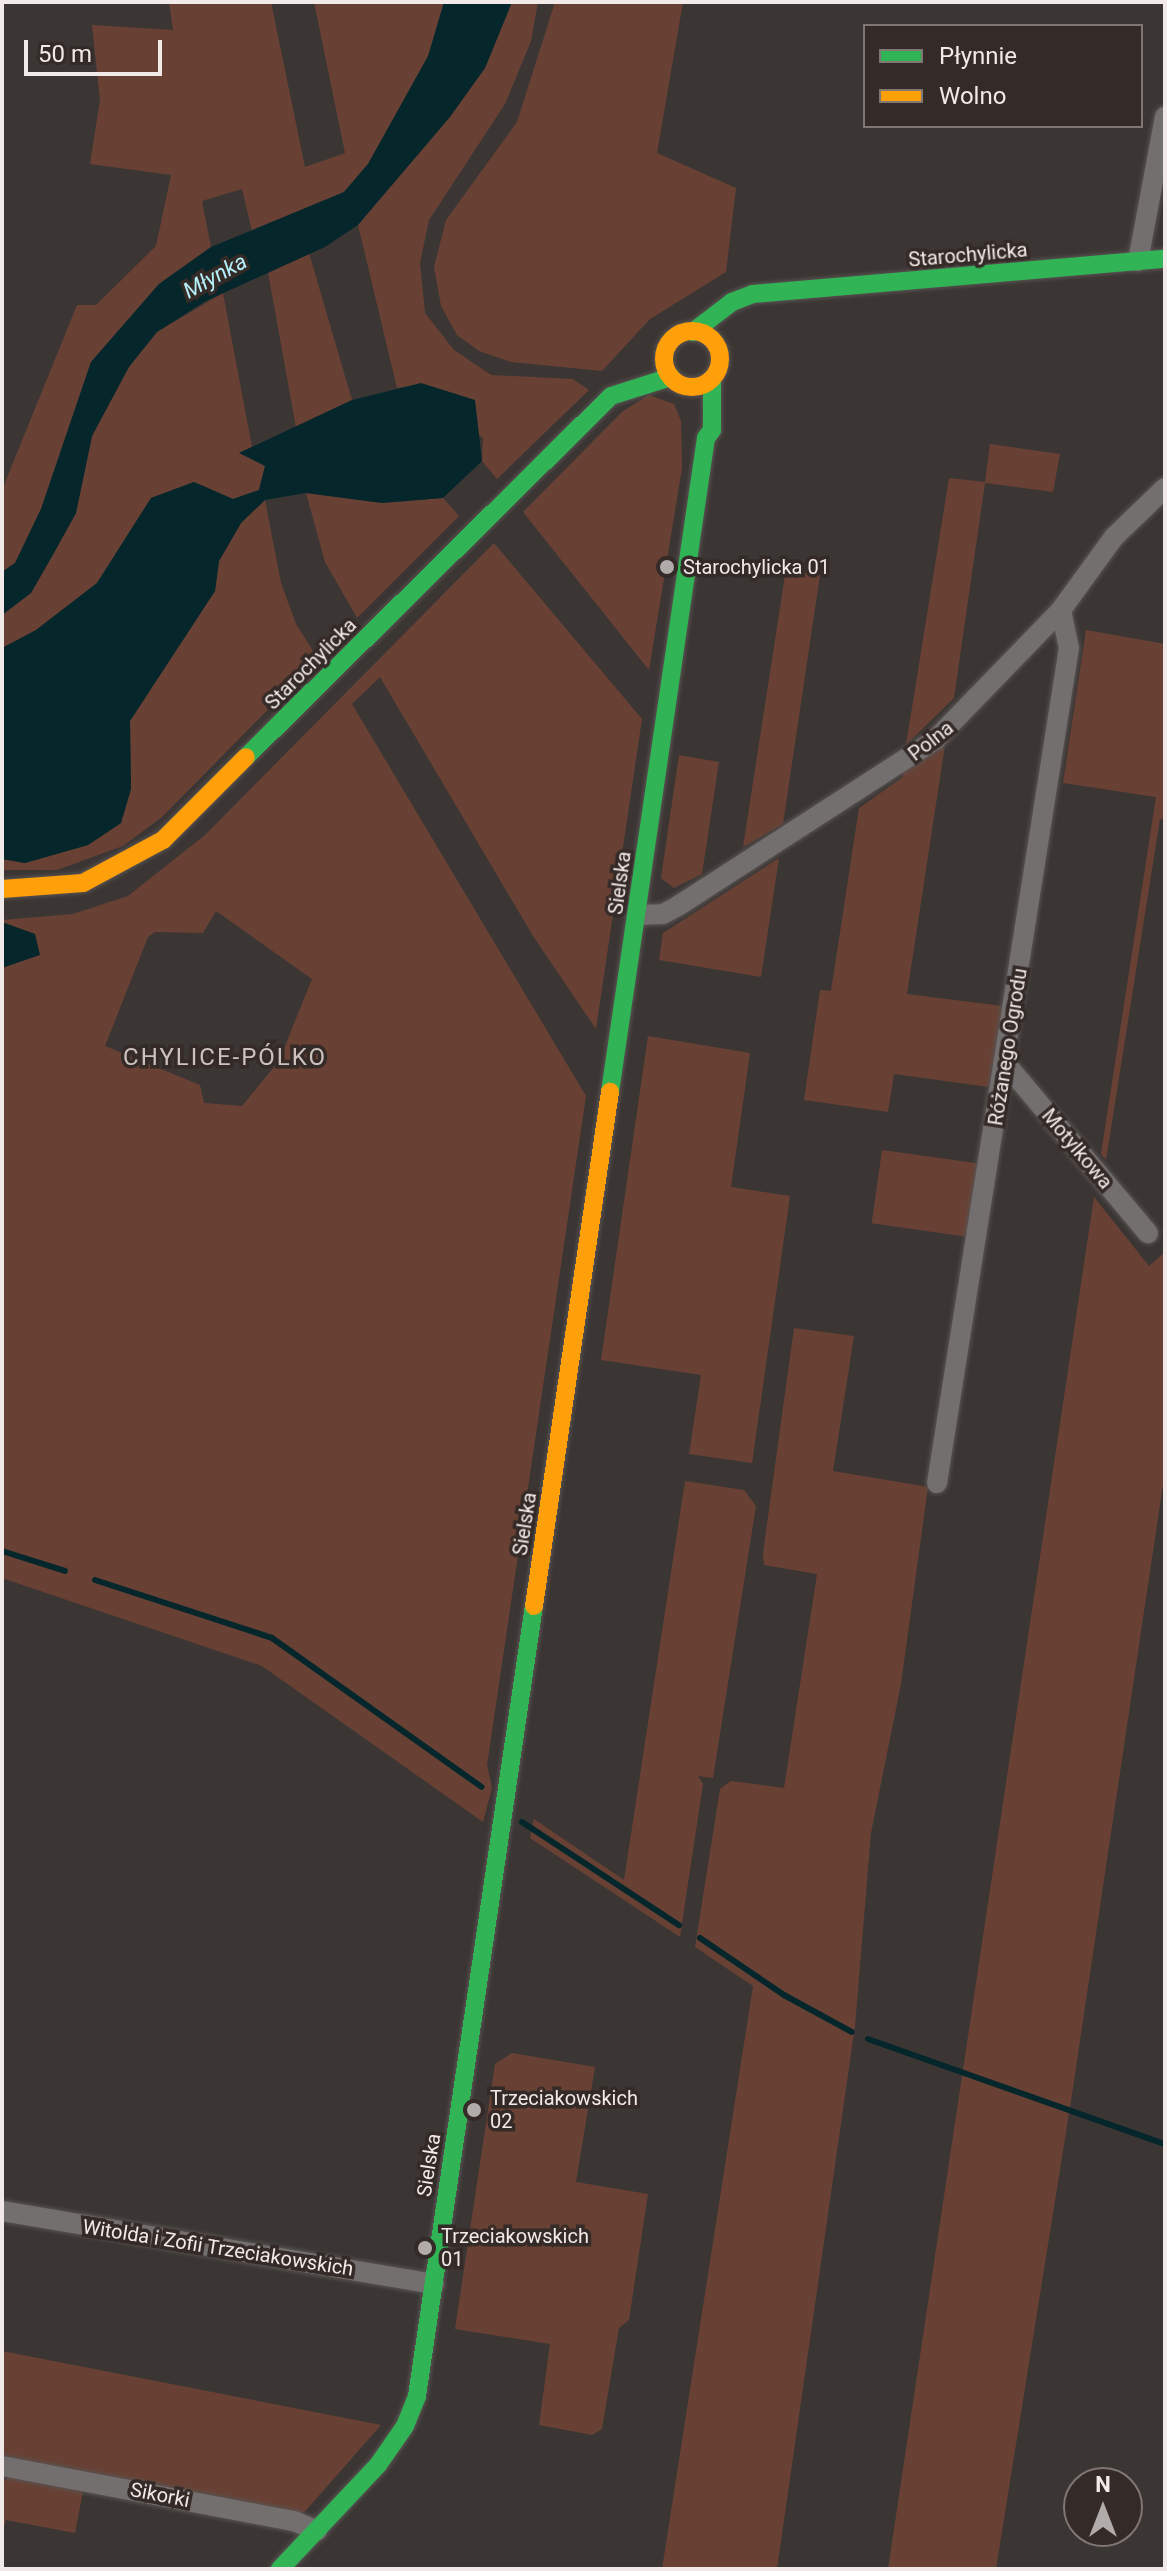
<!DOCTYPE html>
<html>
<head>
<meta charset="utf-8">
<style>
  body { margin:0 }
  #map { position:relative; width:1167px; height:2571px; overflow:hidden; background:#3b3634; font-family:Roboto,sans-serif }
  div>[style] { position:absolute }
  .green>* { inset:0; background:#694134; transform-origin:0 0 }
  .water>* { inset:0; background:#05272c }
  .stream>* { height:6px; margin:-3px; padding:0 3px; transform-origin:3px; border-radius:3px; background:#05272c }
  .roads { filter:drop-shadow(0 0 2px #585351) drop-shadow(0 0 2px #585351) }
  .street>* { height:20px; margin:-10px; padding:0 10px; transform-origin:10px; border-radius:10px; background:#736f6e }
  .fast>* { height:18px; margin:-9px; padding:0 9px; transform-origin:9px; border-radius:9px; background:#30b455 }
  .slow>* { height:18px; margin:-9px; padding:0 9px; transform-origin:9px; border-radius:9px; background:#ff9f0a }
  .slow>.ring { margin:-9px; padding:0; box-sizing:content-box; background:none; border:18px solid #ff9f0a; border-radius:50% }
  .dots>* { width:22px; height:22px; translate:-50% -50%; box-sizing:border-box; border:4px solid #342a27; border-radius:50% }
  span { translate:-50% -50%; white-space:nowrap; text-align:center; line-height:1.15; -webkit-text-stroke:7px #342a27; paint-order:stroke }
  .street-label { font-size:20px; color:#f1eae8 }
  .poi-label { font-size:20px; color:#f1eae8 }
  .left { translate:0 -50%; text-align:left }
  .water-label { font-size:22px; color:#b5f0f9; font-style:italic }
  .quarter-label { font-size:24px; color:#cdc1bd; letter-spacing:2px }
  .frame { position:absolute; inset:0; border:4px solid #f1eae8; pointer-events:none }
  .legend { position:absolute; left:863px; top:24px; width:280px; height:104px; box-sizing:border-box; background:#342a27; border:2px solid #807774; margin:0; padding:10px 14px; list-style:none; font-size:24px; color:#f1eae8 }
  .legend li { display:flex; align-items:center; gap:16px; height:40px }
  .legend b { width:40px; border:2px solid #807774 }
  .north { position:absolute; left:1063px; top:2467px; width:80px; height:80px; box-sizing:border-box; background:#342a27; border:2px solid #807774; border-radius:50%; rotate:0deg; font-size:22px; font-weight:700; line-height:32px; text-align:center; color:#f1eae8 }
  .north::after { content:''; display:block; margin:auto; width:28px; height:36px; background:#b1aba9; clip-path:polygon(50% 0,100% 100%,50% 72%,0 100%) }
  .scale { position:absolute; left:24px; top:40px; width:138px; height:36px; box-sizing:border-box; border:4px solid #f1eae8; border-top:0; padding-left:10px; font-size:24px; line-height:28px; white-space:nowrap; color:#f1eae8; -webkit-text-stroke:6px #342a27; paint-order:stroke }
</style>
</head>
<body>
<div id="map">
  <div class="green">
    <div style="clip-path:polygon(169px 2px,271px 2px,305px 167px,345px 153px,314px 2px,444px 2px,429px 56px,368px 164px,344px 192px,252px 231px,242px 189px,202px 201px,211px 247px,159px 284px,91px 362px,41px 509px,15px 563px,2px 572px,2px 490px,77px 305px,96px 305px,156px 246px,171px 175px,90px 164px,100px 100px,92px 25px,173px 30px)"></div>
    <div style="clip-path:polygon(512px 2px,538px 2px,531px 41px,505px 104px,429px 220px,420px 263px,425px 313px,454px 350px,491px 375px,573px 379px,589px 390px,497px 479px,482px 461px,483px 438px,421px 384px,397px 388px,358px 225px,485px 68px)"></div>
    <div style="clip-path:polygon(555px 2px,683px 2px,657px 153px,736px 188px,726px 272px,650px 319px,602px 371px,511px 362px,479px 351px,457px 335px,441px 306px,434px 267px,446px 220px,517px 122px)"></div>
    <div style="clip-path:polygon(309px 253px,352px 400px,296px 428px,268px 272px)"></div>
    <div style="clip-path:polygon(223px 293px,252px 447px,240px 452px,265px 466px,259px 490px,233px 499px,194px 482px,151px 498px,97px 583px,36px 630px,2px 648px,2px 615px,31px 593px,76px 513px,92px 436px,129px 366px,157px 332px)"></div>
    <div style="clip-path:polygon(649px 395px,674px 404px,681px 421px,682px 468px,649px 670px,523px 512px,623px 411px)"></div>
    <div style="clip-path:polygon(990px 444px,1060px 454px,1053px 492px,985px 483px,954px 698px,906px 745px,949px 478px,985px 482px)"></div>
    <div style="clip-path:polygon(306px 493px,382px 503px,443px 498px,459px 516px,357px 618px,325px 562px)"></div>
    <div style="clip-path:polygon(265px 500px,281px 583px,296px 624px,318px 659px,162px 817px,123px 846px,57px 870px,2px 870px,2px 859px,25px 863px,88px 845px,121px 823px,131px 789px,130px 721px,215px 591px,219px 561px,241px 523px)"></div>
    <div style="clip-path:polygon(evenodd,494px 543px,642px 719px,596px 1029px,533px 936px,380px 677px,352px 704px,586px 1096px,487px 1765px,492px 1788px,483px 1822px,262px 1666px,2px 1578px,2px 920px,73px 914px,128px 896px,205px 835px,494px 543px,216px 911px,312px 979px,279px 1061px,242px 1106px,204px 1103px,200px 1085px,105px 1046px,148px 937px,155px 932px,203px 933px,216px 911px)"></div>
    <div style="clip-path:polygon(786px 569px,820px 575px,783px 824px,743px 847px)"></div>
    <div style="clip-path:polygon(1086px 630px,1165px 644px,1165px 820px,1160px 819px,1106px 1160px,1101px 1154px,1156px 797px,1063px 783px)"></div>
    <div style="clip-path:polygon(945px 745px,907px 994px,1002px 1006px,989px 1087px,894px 1074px,888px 1112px,804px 1100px,820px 990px,831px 991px,859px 808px,903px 777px,903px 770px)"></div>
    <div style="clip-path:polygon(679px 755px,719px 762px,702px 874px,674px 888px,661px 878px)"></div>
    <div style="clip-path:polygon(779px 858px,761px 977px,659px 960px,663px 933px)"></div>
    <div style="clip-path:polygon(648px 1036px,750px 1053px,731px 1187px,790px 1196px,752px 1463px,689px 1454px,701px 1375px,601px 1360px)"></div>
    <div style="left:882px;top:1150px;width:96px;height:74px;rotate:8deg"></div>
    <div style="clip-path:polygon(1094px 1197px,1149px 1266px,1165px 1252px,1165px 1471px,1071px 2101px,996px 2569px,888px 2569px)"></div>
    <div style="clip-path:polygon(794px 1328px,854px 1336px,833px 1471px,928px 1487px,901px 1684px,871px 1833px,855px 2026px,777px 2569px,662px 2569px,753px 1986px,695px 1947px,720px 1789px,731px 1781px,784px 1788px,817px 1574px,764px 1565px,763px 1553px)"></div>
    <div style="clip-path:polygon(685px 1481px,744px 1490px,756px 1506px,713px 1778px,698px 1776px,703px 1784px,680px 1937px,530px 1838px,534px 1819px,624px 1880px)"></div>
    <div style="clip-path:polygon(512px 2053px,595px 2067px,576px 2182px,648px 2194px,629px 2320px,619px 2328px,602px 2429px,592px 2435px,539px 2425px,550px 2344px,455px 2329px,495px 2064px)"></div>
    <div style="clip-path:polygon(2px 2351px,381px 2425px,301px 2516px,2px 2457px)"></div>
    <div style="clip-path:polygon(14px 2474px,84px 2486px,75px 2533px,6px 2520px,2px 2534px,2px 2482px)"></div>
  </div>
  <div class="water">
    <div style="clip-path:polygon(444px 2px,512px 2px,485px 68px,450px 117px,358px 225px,325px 247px,206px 301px,157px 332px,129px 367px,92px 436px,76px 513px,54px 553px,31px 593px,2px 615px,2px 572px,15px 563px,41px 509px,91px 362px,159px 284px,211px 247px,344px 192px,368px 164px,428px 56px)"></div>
    <div style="clip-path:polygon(421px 383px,475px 400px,482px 461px,443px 498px,382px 503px,306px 493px,265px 500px,241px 523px,219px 561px,215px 591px,130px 721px,131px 789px,121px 823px,88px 845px,25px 863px,2px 859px,2px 648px,36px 630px,97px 583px,151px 498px,194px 482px,233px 499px,259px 490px,265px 466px,239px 453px,352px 400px)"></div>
    <div style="clip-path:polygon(2px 922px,35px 934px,40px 955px,2px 968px)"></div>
  </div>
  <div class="stream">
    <div style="left:2px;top:1551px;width:66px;rotate:17.6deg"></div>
    <div style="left:95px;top:1580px;width:186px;rotate:18.1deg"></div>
    <div style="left:272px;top:1638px;width:257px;rotate:35.4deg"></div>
    <div style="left:522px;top:1822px;width:188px;rotate:33.3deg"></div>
    <div style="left:700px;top:1938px;width:102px;rotate:34.2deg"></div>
    <div style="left:784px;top:1995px;width:77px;rotate:28.6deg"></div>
    <div style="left:868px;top:2039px;width:315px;rotate:19.5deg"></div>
  </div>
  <div class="roads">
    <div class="street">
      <div style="left:1138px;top:261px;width:147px;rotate:-79.4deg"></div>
      <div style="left:638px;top:915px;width:25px;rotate:-2deg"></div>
      <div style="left:663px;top:914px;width:17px;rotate:-28deg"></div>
      <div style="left:678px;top:906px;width:306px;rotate:-32.9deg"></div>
      <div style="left:935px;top:740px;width:181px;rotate:-45.9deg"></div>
      <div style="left:1061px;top:610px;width:90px;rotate:-54deg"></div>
      <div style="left:1114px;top:537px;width:71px;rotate:-43.9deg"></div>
      <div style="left:1006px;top:1064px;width:221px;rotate:50deg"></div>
      <div style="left:937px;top:1483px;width:845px;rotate:-81.02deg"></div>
      <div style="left:1069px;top:648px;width:39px;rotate:-102deg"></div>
      <div style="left:2px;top:2211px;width:438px;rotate:9.6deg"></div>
      <div style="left:2px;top:2466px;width:297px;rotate:10.7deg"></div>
      <div style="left:294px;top:2521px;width:25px;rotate:23deg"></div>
    </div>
    <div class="fast">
      <div style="left:693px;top:332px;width:49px;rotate:-37.6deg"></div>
      <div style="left:732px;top:302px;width:22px;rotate:-21deg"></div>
      <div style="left:753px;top:294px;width:413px;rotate:-4.9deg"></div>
      <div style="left:246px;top:757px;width:513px;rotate:-44.68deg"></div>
      <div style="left:611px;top:396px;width:63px;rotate:-17.6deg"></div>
      <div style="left:610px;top:1092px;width:661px;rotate:-81.65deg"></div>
      <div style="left:706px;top:438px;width:10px;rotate:-53deg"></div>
      <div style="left:712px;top:430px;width:51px;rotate:-90deg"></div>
      <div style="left:280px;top:2569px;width:143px;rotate:-46.7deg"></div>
      <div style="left:378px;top:2465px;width:47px;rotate:-55.3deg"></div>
      <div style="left:405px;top:2426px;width:32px;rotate:-68deg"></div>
      <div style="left:417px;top:2396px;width:799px;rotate:-81.58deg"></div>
    </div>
    <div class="slow">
      <div class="ring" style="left:664px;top:331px;width:38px;height:38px"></div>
      <div style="left:2px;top:889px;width:81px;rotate:-4.2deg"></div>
      <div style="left:83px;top:883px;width:91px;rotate:-28.3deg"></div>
      <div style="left:163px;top:840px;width:117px;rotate:-45deg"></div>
      <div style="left:534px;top:1606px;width:520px;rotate:-81.59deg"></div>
    </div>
  </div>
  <div class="dots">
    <div style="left:667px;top:567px;background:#b1aba9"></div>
    <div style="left:474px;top:2110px;background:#b1aba9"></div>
    <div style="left:425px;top:2248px;background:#b1aba9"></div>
  </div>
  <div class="street-label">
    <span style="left:968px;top:255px;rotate:-5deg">Starochylicka</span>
    <span style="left:311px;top:664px;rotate:-45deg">Starochylicka</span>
    <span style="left:931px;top:741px;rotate:-38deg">Polna</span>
    <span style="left:620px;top:883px;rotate:-82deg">Sielska</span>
    <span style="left:1008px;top:1047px;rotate:-81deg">Różanego Ogrodu</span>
    <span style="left:1077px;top:1149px;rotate:50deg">Motylkowa</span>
    <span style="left:525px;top:1524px;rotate:-81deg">Sielska</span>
    <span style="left:429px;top:2165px;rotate:-81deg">Sielska</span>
    <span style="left:218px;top:2248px;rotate:9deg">Witolda i Zofii Trzeciakowskich</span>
    <span style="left:160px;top:2495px;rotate:11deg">Sikorki</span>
  </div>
  <div class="poi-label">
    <span class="left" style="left:683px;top:567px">Starochylicka 01</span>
    <span class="left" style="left:490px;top:2110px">Trzeciakowskich<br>02</span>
    <span class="left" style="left:441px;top:2248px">Trzeciakowskich<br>01</span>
  </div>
  <div class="water-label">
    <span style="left:215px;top:276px;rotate:-29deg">Młynka</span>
  </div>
  <div class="quarter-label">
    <span style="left:225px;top:1058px">CHYLICE-PÓLKO</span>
  </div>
  <div class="frame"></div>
  <ul class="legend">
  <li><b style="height:10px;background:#30b455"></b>Płynnie</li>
  <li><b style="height:10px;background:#ff9f0a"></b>Wolno</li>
  </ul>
  <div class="north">N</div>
  <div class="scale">50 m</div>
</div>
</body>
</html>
